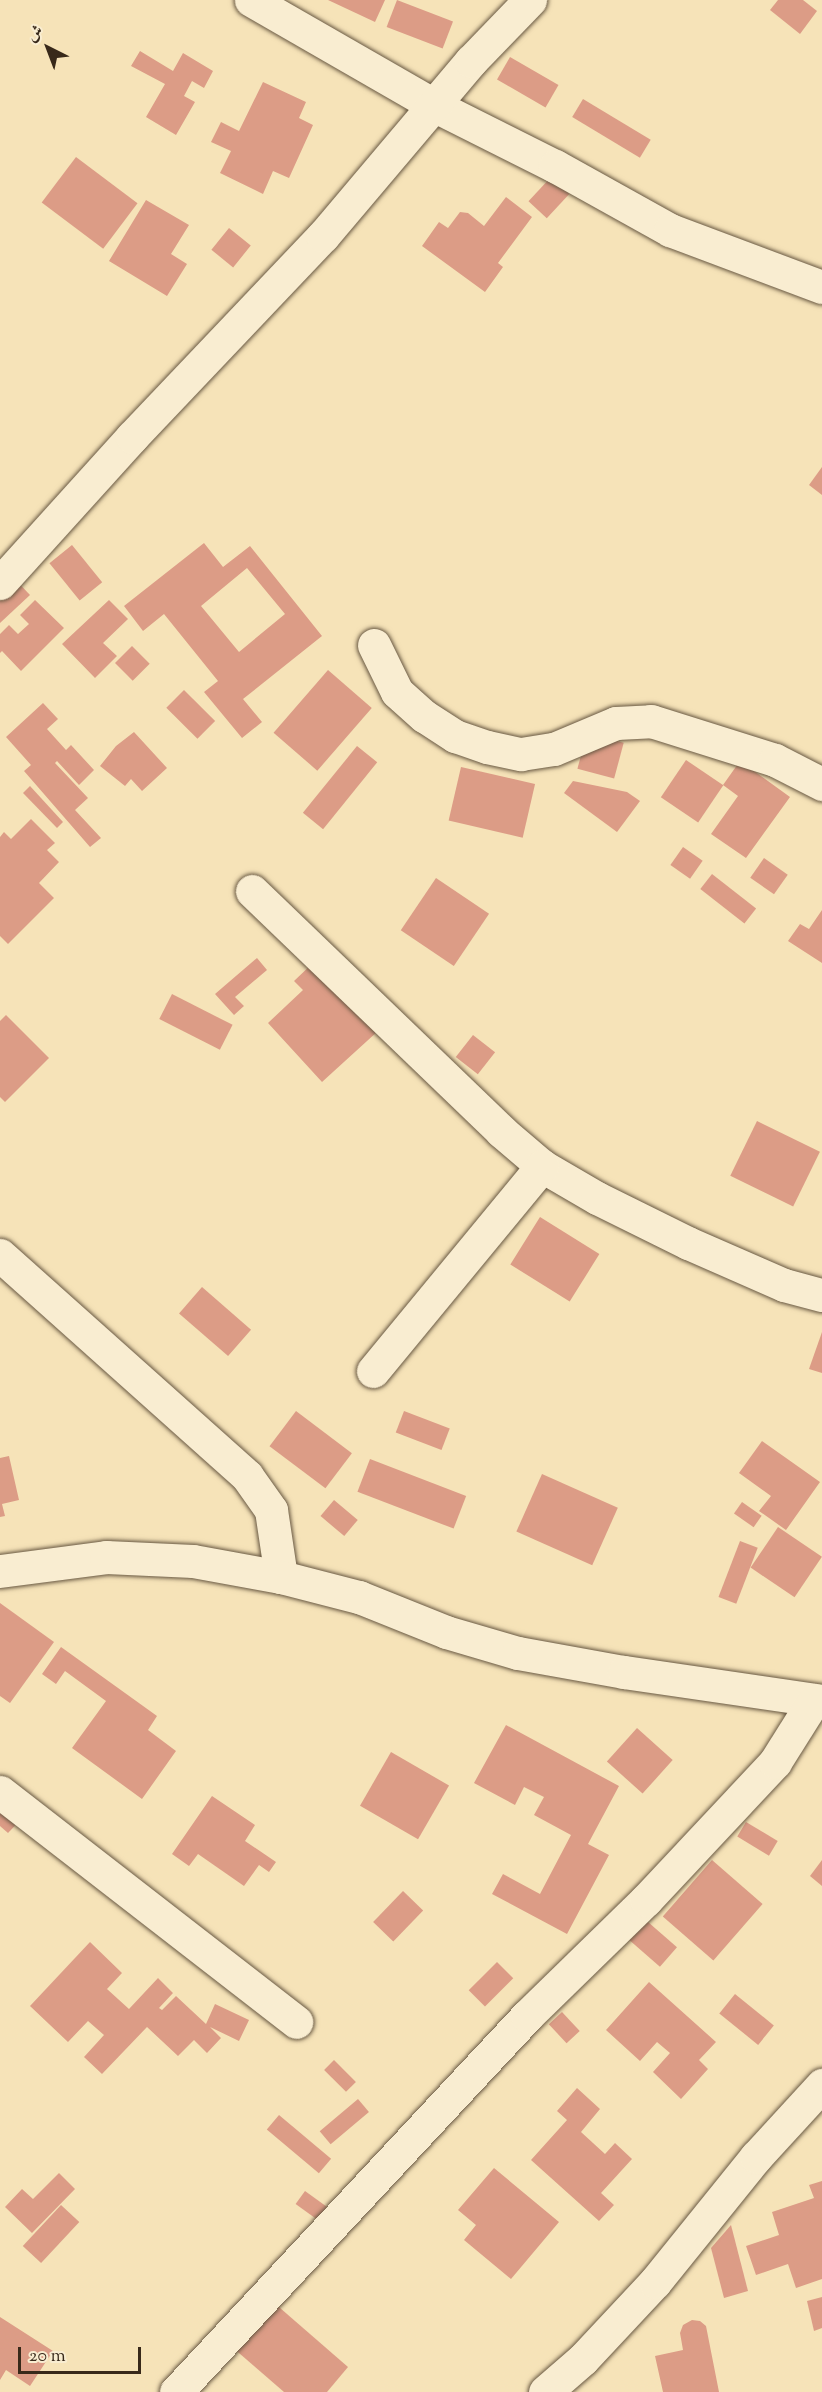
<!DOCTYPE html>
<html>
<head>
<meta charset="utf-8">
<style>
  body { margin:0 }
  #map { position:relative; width:822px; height:2392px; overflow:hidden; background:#f6e3b8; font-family:"Sorts Mill Goudy",Amiri,serif }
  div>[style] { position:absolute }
  .building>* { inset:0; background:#dc9c86; transform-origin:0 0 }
  .roads { filter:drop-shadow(0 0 2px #685842) drop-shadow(0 0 2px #685842) }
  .street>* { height:33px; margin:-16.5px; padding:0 16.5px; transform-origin:16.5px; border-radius:16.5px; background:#f9edd1 }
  span { translate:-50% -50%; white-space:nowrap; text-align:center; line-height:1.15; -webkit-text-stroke:4.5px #f9edd1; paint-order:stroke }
  .north { position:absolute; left:18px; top:18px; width:60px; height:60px; -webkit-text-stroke:4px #f9edd1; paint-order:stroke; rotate:318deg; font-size:16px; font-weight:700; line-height:24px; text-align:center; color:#38291a }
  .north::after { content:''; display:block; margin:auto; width:21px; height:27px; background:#38291a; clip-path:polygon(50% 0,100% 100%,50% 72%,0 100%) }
  .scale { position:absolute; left:18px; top:2347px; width:123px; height:27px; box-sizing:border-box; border:3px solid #38291a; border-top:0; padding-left:8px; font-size:18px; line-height:21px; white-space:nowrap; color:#38291a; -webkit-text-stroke:4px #f9edd1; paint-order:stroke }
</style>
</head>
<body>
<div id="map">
  <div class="building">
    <div style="clip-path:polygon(328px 0,385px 0,375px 22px)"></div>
    <div style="left:397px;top:0;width:60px;height:29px;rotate:21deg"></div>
    <div style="clip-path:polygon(778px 0,803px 0,817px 11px,800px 34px,770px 10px)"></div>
    <div style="clip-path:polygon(140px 51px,173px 71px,183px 53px,213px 71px,204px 88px,192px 81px,184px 96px,195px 102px,176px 135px,146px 117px,165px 84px,131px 66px)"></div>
    <div style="left:510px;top:57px;width:56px;height:26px;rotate:30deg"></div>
    <div style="clip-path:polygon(263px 82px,306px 102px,299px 118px,313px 125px,289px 178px,273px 171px,263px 194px,220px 173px,231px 151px,211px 142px,221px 122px,239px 131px)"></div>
    <div style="left:583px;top:99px;width:79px;height:21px;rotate:31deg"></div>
    <div style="left:76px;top:157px;width:77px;height:57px;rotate:37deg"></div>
    <div style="left:551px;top:177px;width:25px;height:33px;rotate:43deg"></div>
    <div style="clip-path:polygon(506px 197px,532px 217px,498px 263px,503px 267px,485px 292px,422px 246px,439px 222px,448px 228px,460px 212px,468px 213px,484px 226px)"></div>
    <div style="clip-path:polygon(146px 200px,189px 225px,171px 254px,187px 264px,167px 296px,109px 261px)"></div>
    <div style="left:229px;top:228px;width:28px;height:28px;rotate:39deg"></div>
    <div style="clip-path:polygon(822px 467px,822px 495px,809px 485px)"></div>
    <div style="clip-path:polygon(evenodd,204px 543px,223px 567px,250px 546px,322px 636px,243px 699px,262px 722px,242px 738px,204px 692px,218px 681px,164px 614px,143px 631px,124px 606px,204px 543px,247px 568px,285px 614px,239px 652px,201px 606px,247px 568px)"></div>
    <div style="left:72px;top:545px;width:48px;height:29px;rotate:51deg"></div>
    <div style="clip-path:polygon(11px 575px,30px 595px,0 623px,0 585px)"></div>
    <div style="clip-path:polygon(35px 600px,64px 628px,21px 671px,2px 651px,0 653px,0 634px,9px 625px,18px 634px,29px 624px,20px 615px)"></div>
    <div style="clip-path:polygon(109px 600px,128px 619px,103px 643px,117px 656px,95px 678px,62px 644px)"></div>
    <div style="left:132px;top:646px;width:25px;height:24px;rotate:45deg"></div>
    <div style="left:328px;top:670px;width:58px;height:83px;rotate:41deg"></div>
    <div style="left:184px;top:690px;width:44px;height:25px;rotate:45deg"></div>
    <div style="clip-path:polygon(43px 703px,58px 719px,47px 729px,66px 750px,71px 745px,94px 770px,79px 785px,57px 761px,55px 763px,88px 798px,75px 810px,101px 838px,90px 847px,24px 771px,31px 765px,6px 737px)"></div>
    <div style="clip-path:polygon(134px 732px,167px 768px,142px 791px,131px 779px,125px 786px,100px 766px,116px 746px)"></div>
    <div style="left:587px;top:733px;width:38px;height:37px;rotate:15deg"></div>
    <div style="left:357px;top:746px;width:26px;height:86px;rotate:39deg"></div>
    <div style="left:686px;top:760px;width:45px;height:45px;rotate:34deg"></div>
    <div style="clip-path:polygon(740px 761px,790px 797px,746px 858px,711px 834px,738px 796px,723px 785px)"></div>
    <div style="left:461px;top:767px;width:76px;height:55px;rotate:13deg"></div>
    <div style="clip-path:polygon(573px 781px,627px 792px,640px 801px,617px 832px,564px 793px)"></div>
    <div style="clip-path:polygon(30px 786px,63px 822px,57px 828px,23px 793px)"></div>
    <div style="clip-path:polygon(31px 819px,55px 843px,47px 850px,59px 862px,39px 883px,54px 898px,8px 944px,0 936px,0 837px,4px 832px,11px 839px)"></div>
    <div style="left:683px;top:847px;width:24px;height:22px;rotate:35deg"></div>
    <div style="left:764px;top:858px;width:29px;height:24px;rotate:35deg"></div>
    <div style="left:712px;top:874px;width:56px;height:19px;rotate:38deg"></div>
    <div style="left:436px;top:878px;width:64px;height:63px;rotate:34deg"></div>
    <div style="clip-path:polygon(822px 910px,822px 963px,788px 941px,800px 924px,809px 929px)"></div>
    <div style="clip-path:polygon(257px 958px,267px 970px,235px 997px,244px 1006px,234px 1015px,215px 994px)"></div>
    <div style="clip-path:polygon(314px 962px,378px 1031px,322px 1082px,268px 1023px,303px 990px,294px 981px)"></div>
    <div style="left:172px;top:994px;width:68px;height:28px;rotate:27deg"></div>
    <div style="clip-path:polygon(6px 1015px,49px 1058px,5px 1102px,0 1097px,0 1021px)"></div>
    <div style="left:473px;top:1035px;width:28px;height:28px;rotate:38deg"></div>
    <div style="left:757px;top:1121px;width:70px;height:61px;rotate:26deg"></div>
    <div style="left:540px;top:1217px;width:70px;height:56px;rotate:32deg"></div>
    <div style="left:202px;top:1287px;width:65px;height:35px;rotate:41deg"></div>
    <div style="clip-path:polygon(822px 1332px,822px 1373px,809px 1369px)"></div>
    <div style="left:296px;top:1411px;width:70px;height:44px;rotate:37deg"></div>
    <div style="left:404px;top:1411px;width:49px;height:23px;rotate:21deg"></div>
    <div style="clip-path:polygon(762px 1441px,820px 1482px,786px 1530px,759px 1511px,771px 1496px,739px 1473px)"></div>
    <div style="clip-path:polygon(9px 1456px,19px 1500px,2px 1504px,5px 1516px,0 1517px,0 1458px)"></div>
    <div style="left:370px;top:1459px;width:103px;height:35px;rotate:21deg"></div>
    <div style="left:542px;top:1474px;width:83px;height:63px;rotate:24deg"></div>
    <div style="left:334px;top:1500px;width:31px;height:21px;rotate:40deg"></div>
    <div style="left:742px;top:1502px;width:24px;height:14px;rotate:35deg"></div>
    <div style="left:778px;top:1527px;width:53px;height:49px;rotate:34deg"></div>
    <div style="left:740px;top:1541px;width:19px;height:60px;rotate:21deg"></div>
    <div style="clip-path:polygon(0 1603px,54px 1642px,10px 1703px,0 1696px)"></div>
    <div style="clip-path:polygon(61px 1647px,157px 1716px,148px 1730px,176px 1751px,142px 1799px,72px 1748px,106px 1701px,65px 1671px,56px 1684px,42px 1674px)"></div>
    <div style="clip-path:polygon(506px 1725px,619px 1786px,588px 1844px,609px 1855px,567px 1934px,492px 1894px,503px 1874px,540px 1894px,571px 1835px,534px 1815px,544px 1797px,524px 1787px,515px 1805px,474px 1783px)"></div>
    <div style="left:637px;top:1728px;width:48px;height:45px;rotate:42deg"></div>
    <div style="left:391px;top:1752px;width:67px;height:62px;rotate:30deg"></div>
    <div style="clip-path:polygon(0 1786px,27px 1813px,8px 1833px,0 1826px)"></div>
    <div style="clip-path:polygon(212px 1796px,255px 1825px,245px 1841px,276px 1862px,269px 1872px,259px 1865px,244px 1886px,198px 1854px,189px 1866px,172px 1854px)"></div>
    <div style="left:746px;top:1822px;width:37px;height:17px;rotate:31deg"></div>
    <div style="left:712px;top:1860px;width:67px;height:75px;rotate:41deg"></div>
    <div style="clip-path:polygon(822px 1860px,822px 1886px,810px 1876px)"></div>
    <div style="left:403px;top:1891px;width:28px;height:43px;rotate:44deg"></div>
    <div style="left:640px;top:1915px;width:49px;height:26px;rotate:41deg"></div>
    <div style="clip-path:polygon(90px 1942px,122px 1973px,107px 1989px,129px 2009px,158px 1978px,173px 1993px,159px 2008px,162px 2010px,176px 1996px,206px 2024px,215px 2004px,249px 2020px,239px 2041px,210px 2027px,221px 2038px,207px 2053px,194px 2040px,178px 2056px,147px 2027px,102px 2074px,84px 2057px,104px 2035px,88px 2021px,68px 2042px,30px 2006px)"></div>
    <div style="left:497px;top:1962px;width:23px;height:40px;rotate:45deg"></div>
    <div style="clip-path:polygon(649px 1982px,716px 2042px,699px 2060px,708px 2069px,681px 2099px,653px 2072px,670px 2053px,657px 2042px,640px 2061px,606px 2030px)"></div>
    <div style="left:735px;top:1994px;width:50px;height:25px;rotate:39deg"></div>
    <div style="left:562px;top:2012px;width:26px;height:18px;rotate:47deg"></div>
    <div style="left:334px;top:2060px;width:31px;height:14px;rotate:45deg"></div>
    <div style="clip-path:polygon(577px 2088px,600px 2109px,581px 2132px,605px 2154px,615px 2143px,632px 2159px,601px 2193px,614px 2205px,599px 2221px,531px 2160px,567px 2120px,557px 2111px)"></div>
    <div style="left:358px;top:2099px;width:17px;height:50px;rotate:50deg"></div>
    <div style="left:279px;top:2115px;width:68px;height:19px;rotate:40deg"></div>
    <div style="clip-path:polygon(494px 2168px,559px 2222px,511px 2279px,464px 2240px,476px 2225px,458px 2210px)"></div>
    <div style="clip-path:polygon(59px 2173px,75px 2189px,32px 2233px,5px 2207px,22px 2189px,33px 2199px)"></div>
    <div style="clip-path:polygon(822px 2181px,822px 2279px,796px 2288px,788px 2264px,756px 2275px,746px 2246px,779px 2235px,772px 2212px,814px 2198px,809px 2185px)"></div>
    <div style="left:305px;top:2191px;width:27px;height:16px;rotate:36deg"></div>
    <div style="left:61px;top:2205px;width:25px;height:56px;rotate:43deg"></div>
    <div style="clip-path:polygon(731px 2225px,748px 2291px,724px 2298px,711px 2248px)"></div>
    <div style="clip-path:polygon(822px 2297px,822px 2328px,814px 2331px,807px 2301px)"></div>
    <div style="clip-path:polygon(272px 2301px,348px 2367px,327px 2392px,284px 2392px,232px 2347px)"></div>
    <div style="clip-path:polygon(0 2317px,53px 2351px,30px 2386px,6px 2370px,0 2380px)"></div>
    <div style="clip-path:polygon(692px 2320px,700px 2321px,706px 2326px,719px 2392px,663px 2392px,655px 2356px,683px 2350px,680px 2333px,683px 2325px)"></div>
  </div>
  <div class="roads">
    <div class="street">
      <div style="left:251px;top:0;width:212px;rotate:29.9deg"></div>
      <div style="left:435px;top:106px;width:134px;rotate:26.6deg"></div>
      <div style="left:555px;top:166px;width:132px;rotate:29.1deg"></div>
      <div style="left:670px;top:230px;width:162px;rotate:20.6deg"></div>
      <div style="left:0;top:583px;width:197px;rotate:-47.9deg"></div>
      <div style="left:132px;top:437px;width:277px;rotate:-46.5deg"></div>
      <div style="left:323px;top:236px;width:229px;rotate:-49.8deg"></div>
      <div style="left:471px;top:61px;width:85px;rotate:-46deg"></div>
      <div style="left:374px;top:645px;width:52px;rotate:63.9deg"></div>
      <div style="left:397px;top:692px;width:36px;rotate:42deg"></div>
      <div style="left:424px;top:716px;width:37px;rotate:33deg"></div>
      <div style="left:455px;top:736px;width:34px;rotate:19deg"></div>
      <div style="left:487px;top:747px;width:35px;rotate:12deg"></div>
      <div style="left:521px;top:754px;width:33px;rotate:-9deg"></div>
      <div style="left:554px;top:749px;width:67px;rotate:-22.8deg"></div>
      <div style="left:616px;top:723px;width:35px;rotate:-3deg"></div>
      <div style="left:651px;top:721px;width:130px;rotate:17.5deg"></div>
      <div style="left:775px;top:760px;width:53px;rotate:27.1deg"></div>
      <div style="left:252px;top:891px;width:346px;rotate:43.9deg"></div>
      <div style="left:501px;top:1131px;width:54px;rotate:40.5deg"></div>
      <div style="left:542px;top:1166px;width:64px;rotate:30.2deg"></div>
      <div style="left:597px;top:1198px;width:102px;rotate:26.3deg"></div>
      <div style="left:688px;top:1243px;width:105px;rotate:23.6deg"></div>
      <div style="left:784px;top:1285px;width:39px;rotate:15deg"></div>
      <div style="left:0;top:1255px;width:331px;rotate:41.8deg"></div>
      <div style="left:247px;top:1476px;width:42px;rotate:54.8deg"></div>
      <div style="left:271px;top:1510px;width:68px;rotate:81.5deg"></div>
      <div style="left:373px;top:1371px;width:266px;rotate:-50.5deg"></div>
      <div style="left:0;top:1571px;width:107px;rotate:-7.5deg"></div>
      <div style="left:106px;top:1557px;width:87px;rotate:2.6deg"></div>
      <div style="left:193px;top:1561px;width:89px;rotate:10.3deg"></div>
      <div style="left:281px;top:1577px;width:81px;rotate:14.4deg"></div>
      <div style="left:359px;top:1597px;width:94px;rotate:21.9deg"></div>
      <div style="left:446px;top:1632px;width:75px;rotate:16.3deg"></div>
      <div style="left:518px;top:1653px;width:108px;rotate:10.2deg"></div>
      <div style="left:624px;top:1672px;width:200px;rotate:8.3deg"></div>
      <div style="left:0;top:1792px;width:375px;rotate:37.8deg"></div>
      <div style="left:176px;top:2392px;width:514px;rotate:-46.97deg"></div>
      <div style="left:527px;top:2016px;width:166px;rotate:-44.3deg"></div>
      <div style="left:646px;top:1900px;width:189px;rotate:-46.9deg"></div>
      <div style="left:775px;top:1762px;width:73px;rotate:-57.8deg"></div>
      <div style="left:545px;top:2392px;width:50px;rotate:-41deg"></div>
      <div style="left:583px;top:2359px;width:105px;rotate:-46.9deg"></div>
      <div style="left:655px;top:2282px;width:161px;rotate:-51.1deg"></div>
      <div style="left:756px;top:2157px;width:98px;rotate:-47.5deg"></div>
    </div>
  </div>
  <div class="north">ش</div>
  <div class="scale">20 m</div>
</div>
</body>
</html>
